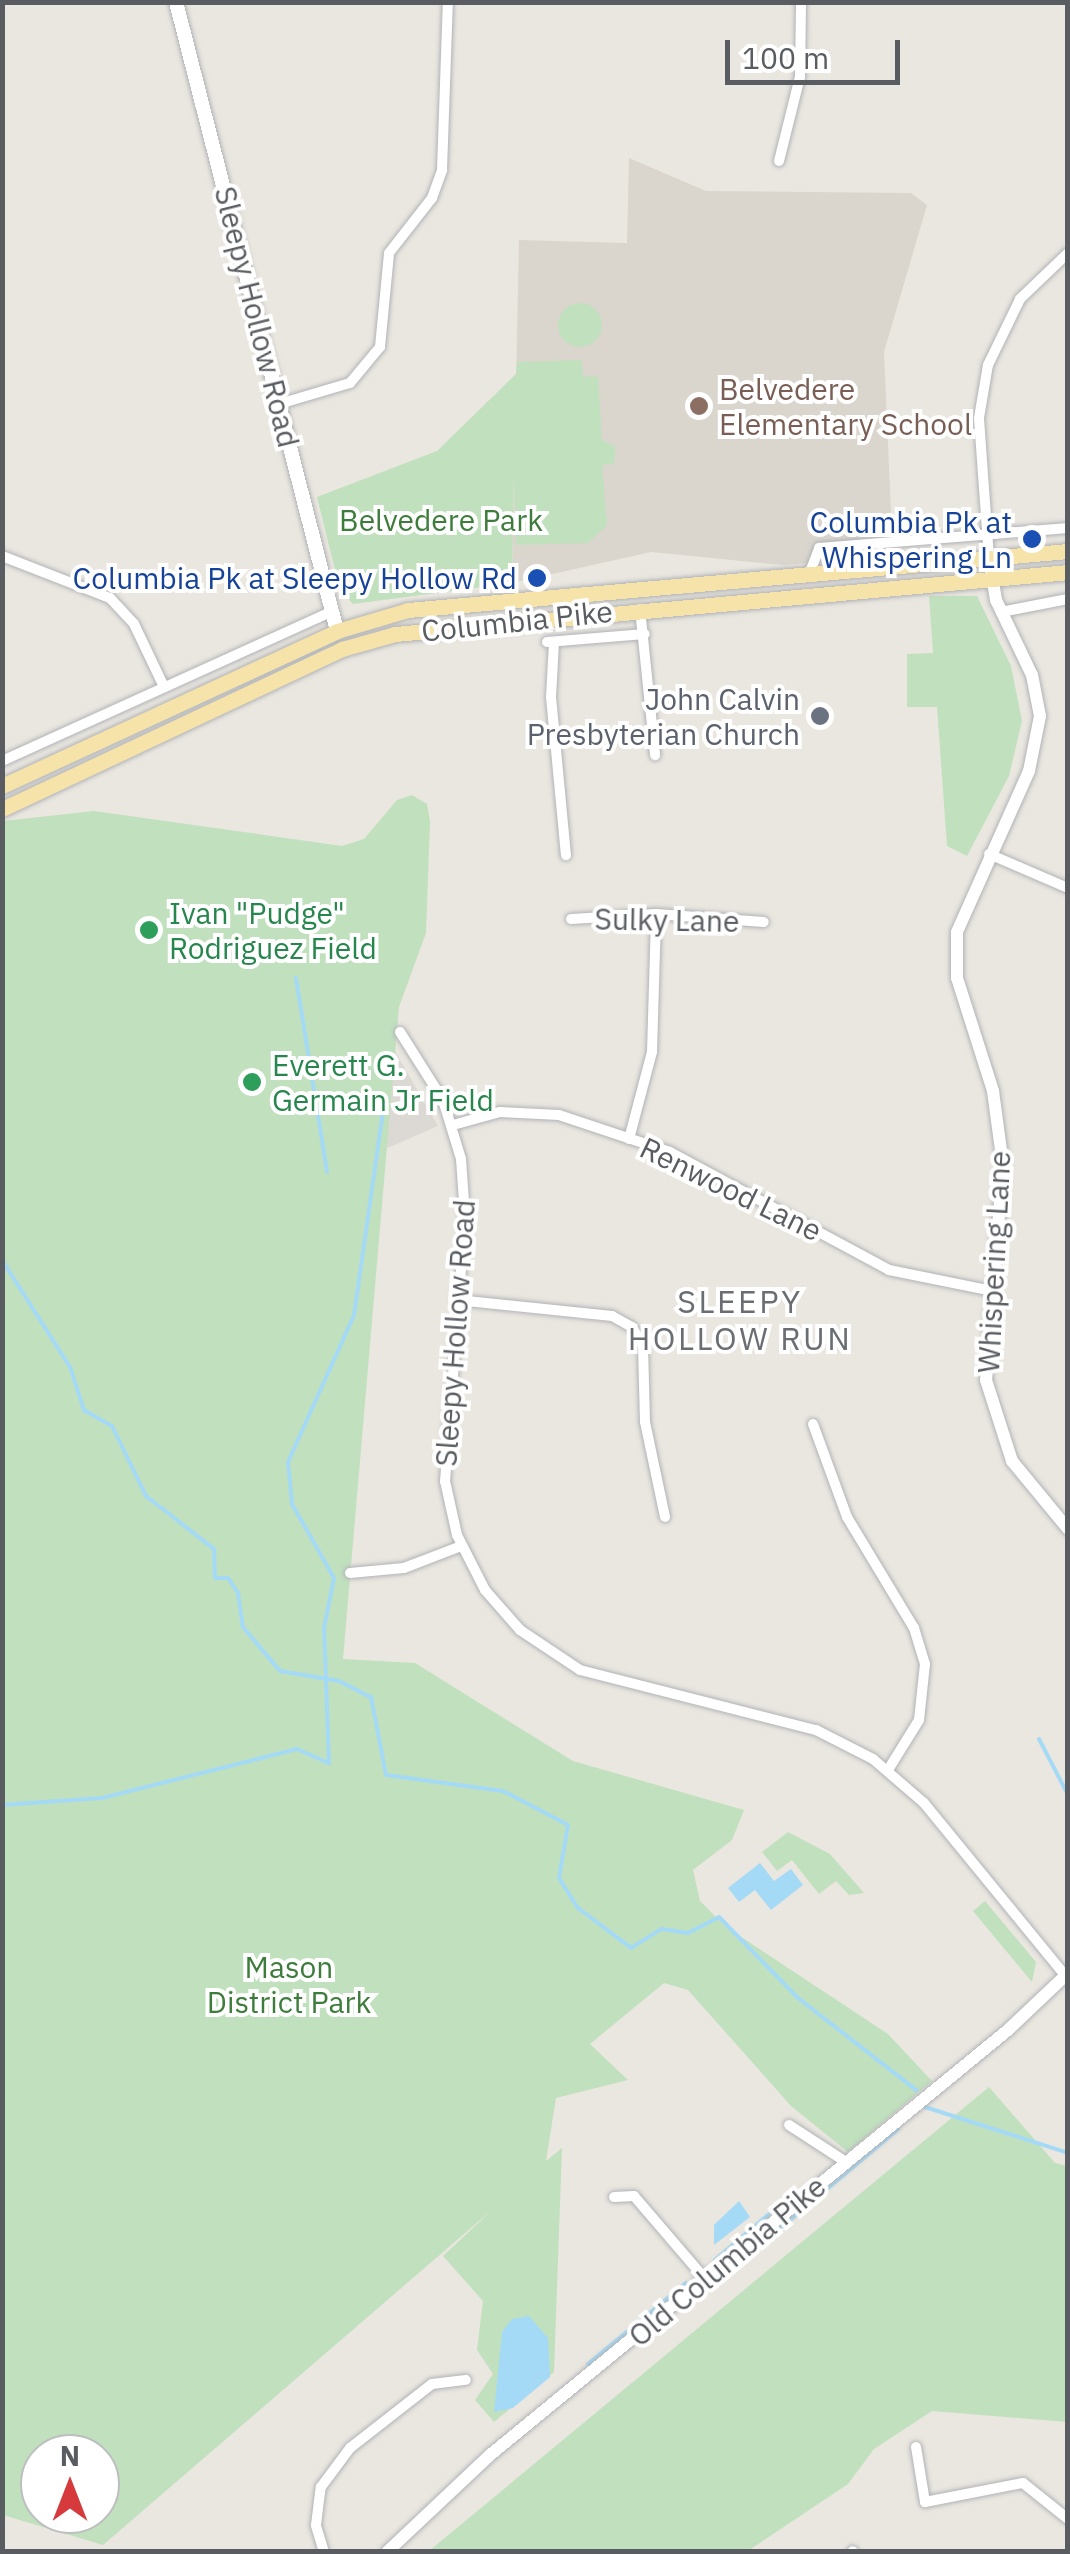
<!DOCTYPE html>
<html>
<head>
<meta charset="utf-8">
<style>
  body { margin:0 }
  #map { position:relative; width:1070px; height:2554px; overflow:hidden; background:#eae7e0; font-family:"IBM Plex Sans",sans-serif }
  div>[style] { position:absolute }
  .industrial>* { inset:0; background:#dcd9d5 }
  .education>* { inset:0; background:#dad6ce }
  .green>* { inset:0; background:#c1e0be }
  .round { border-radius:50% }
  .water>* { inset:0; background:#a5daf6 }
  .stream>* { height:4px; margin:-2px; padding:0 2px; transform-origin:2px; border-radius:2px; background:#a5daf6 }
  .roads { filter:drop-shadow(0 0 2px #b1b3b7) drop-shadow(0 0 2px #b1b3b7) }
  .minor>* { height:10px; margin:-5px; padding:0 5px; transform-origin:5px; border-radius:5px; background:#fff }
  .tertiary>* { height:12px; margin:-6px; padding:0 6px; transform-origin:6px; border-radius:6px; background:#fff }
  .secondary>* { height:14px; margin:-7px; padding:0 7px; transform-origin:7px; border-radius:7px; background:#fff }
  .primary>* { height:15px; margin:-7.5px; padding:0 7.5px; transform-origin:7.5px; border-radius:7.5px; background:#f6e3a9 }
  .dots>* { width:28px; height:28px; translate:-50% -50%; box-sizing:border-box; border:5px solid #fff; border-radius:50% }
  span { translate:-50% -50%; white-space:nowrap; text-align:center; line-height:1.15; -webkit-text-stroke:8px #fff; paint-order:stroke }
  .street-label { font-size:30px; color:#595c60 }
  .education-label { font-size:30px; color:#785e54 }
  .left { translate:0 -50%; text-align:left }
  .park-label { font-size:30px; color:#3e7c3b }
  .transit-label { font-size:30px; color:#164399 }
  .right { translate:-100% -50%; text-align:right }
  .worship-label { font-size:30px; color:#5b616d }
  .leisure-label { font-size:30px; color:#27864d }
  .neighbourhood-label { font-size:32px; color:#6a6e72; letter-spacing:2.5px }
  .frame { position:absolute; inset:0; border:5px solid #595c60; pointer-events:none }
  .north { position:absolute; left:20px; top:2434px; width:100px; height:100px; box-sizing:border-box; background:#fff; border:2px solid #bdbebf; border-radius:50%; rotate:0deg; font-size:28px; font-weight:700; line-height:40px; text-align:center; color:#595c60 }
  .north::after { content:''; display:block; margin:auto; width:35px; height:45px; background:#d73a3c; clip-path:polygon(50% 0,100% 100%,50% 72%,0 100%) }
  .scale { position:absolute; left:725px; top:40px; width:175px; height:45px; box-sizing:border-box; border:5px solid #595c60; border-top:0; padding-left:12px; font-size:30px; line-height:35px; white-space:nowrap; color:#595c60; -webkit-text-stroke:8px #fff; paint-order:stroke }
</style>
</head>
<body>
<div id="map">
  <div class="industrial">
    <div style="clip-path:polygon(395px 1051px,438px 1126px,385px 1149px)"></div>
  </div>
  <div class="education">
    <div style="clip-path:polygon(629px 158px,706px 191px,911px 193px,927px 205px,884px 352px,893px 557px,783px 565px,651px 552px,512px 583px,519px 240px,627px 243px)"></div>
  </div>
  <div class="green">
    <div class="round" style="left:558px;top:303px;width:44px;height:44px"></div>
    <div style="clip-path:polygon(582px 360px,583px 377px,598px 376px,602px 440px,616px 447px,614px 464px,602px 465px,607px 525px,588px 543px,516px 545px,514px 472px,512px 583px,353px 604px,340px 590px,317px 497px,437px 451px,516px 374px,517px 362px)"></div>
    <div style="clip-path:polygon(929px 596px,977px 596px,1011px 666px,1022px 721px,1009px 776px,967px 856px,947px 846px,937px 707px,907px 707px,907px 654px,933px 653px)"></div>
    <div style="clip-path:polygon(evenodd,412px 795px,427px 804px,430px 821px,426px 933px,399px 1007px,343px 1659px,415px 1663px,573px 1761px,744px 1810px,732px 1840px,693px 1870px,700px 1901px,726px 1927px,888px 2034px,932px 2081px,848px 2152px,791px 2106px,688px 1990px,664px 1983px,590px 2044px,628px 2080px,556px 2098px,546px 2161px,562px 2148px,554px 2372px,494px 2422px,475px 2400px,493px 2374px,477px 2350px,483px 2301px,443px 2256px,493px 2209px,103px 2545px,3px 2515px,3px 821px,94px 811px,342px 846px,364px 839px,397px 800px,412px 795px,40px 2454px,100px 2454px,100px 2514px,40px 2514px,40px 2454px)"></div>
    <div style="clip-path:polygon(788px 1832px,830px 1854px,864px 1893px,849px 1895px,836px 1881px,819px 1894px,792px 1860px,777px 1871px,762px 1852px)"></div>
    <div style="clip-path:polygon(985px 1901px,1036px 1962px,1032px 1982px,973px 1911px)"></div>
    <div style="clip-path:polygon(989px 2087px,1055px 2163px,1067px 2166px,1067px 2422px,932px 2411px,874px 2449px,848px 2484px,748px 2551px,429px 2551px)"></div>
  </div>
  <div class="water">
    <div style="clip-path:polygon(760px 1863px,774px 1881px,791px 1869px,803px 1885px,771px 1910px,755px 1890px,739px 1902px,728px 1888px)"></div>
    <div style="clip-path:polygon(739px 2201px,750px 2217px,714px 2245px,714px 2225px)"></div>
    <div style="clip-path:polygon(529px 2316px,548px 2338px,550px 2377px,513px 2408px,494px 2412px,502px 2332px,512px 2319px)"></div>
  </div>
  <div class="stream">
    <div style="left:296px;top:978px;width:196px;rotate:80.9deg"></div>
    <div style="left:2px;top:1260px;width:127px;rotate:57.6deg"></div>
    <div style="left:70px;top:1367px;width:45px;rotate:72deg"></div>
    <div style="left:84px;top:1410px;width:32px;rotate:30deg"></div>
    <div style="left:112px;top:1426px;width:78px;rotate:64.1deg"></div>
    <div style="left:146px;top:1496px;width:86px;rotate:37.9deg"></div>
    <div style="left:214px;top:1549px;width:29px;rotate:88deg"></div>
    <div style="left:215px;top:1578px;width:13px"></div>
    <div style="left:228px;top:1578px;width:18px;rotate:56deg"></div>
    <div style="left:238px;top:1593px;width:34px;rotate:82deg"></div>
    <div style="left:243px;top:1627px;width:57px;rotate:49.9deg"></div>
    <div style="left:280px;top:1671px;width:60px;rotate:9.6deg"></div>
    <div style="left:339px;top:1681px;width:36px;rotate:27deg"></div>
    <div style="left:371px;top:1697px;width:79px;rotate:79.1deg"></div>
    <div style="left:386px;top:1775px;width:118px;rotate:7.8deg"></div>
    <div style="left:503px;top:1791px;width:73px;rotate:27.6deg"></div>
    <div style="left:568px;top:1825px;width:54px;rotate:99.6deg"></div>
    <div style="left:559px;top:1878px;width:36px;rotate:58deg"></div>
    <div style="left:578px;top:1908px;width:66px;rotate:37deg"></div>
    <div style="left:631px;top:1948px;width:36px;rotate:-32deg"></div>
    <div style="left:662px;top:1929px;width:26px;rotate:9deg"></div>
    <div style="left:688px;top:1933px;width:35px;rotate:-27deg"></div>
    <div style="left:719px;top:1917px;width:113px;rotate:45.7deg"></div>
    <div style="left:798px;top:1998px;width:150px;rotate:37.9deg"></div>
    <div style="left:1039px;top:1739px;width:63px;rotate:62.6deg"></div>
    <div style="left:2px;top:1805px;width:100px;rotate:-4deg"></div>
    <div style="left:102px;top:1798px;width:201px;rotate:-14.1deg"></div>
    <div style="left:297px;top:1749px;width:35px;rotate:24deg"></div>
    <div style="left:329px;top:1763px;width:135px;rotate:-92.1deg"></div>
    <div style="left:324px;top:1628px;width:51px;rotate:-78.7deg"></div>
    <div style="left:334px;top:1578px;width:85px;rotate:-119.6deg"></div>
    <div style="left:292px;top:1504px;width:42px;rotate:-95.4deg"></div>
    <div style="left:288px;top:1462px;width:161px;rotate:-65.8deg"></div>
    <div style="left:354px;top:1315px;width:220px;rotate:-81.9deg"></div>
    <div style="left:925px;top:2107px;width:150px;rotate:17.8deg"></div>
    <div style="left:715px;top:2260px;width:70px;rotate:-40.3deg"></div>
    <div style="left:713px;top:2285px;width:242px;rotate:-40.1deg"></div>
    <div style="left:588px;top:2364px;width:127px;rotate:-39.6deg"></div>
  </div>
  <div class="roads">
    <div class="minor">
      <div style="left:779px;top:161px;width:87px;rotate:-76deg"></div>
      <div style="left:800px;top:77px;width:75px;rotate:-89.2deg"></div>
      <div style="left:279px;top:404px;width:74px;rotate:-16.5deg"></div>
      <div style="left:350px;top:383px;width:47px;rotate:-50.2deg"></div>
      <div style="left:380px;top:347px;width:94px;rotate:-84.5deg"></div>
      <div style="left:389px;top:253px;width:70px;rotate:-52deg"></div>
      <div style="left:432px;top:198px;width:30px;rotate:-70deg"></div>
      <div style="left:442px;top:170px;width:168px;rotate:-88deg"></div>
      <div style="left:2px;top:556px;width:116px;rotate:21.3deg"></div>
      <div style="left:110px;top:598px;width:35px;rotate:47deg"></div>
      <div style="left:134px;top:624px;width:70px;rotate:64.5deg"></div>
      <div style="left:989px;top:558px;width:140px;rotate:-94.1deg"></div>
      <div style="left:979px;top:418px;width:54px;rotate:-80.4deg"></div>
      <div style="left:988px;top:365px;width:73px;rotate:-64.1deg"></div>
      <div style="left:1020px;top:299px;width:66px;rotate:-43.8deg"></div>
      <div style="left:810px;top:572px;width:26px;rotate:-69deg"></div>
      <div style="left:819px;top:548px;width:250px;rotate:-4.6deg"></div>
      <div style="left:640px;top:609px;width:147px;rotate:84.1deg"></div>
      <div style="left:1001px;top:612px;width:68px;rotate:-11deg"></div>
      <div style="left:547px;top:642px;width:98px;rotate:-4.7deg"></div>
      <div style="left:554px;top:642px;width:55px;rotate:93.1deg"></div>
      <div style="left:551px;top:697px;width:159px;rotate:84.6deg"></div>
      <div style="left:2px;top:761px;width:362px;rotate:-24.4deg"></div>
      <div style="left:989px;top:854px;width:86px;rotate:23.3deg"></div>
      <div style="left:571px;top:919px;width:85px;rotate:-3.4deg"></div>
      <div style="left:656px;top:914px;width:108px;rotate:4.2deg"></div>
      <div style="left:400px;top:1032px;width:80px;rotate:57.7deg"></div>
      <div style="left:443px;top:1100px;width:62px;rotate:73deg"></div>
      <div style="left:461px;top:1159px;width:57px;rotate:86deg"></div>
      <div style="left:465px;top:1216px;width:266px;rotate:94.3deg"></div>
      <div style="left:445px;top:1481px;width:55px;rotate:77.5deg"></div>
      <div style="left:457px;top:1535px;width:62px;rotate:63deg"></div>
      <div style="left:485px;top:1590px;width:53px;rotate:48.8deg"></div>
      <div style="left:520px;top:1630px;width:72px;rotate:33.7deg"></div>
      <div style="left:580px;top:1670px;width:244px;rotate:14.3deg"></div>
      <div style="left:816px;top:1730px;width:64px;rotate:27deg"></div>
      <div style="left:873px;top:1759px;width:67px;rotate:40.8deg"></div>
      <div style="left:924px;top:1803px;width:222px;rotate:50.7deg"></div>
      <div style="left:453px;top:1125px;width:49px;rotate:-15.5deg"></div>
      <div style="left:500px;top:1112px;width:59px;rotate:2.9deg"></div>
      <div style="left:559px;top:1115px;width:117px;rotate:18.4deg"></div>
      <div style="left:670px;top:1152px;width:249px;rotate:28.3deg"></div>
      <div style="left:889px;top:1270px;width:105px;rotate:11.5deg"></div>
      <div style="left:629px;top:1139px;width:90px;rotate:-75.2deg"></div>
      <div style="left:652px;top:1052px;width:138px;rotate:-88.3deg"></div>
      <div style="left:457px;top:1300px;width:156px;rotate:5.9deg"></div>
      <div style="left:612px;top:1316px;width:23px;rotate:29deg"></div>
      <div style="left:632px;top:1327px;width:22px;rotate:60deg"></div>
      <div style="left:643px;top:1346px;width:76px;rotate:88.5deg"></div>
      <div style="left:645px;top:1422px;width:97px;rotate:78.1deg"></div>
      <div style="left:813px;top:1424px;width:99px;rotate:69.9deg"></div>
      <div style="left:847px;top:1517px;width:130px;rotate:58.9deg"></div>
      <div style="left:914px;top:1628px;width:38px;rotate:73deg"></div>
      <div style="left:925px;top:1664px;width:56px;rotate:96.1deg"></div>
      <div style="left:919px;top:1720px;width:59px;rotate:121.8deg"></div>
      <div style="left:350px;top:1573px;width:54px;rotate:-5.3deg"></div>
      <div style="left:404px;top:1568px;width:61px;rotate:-21.1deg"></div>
      <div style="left:789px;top:2125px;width:68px;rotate:33deg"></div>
      <div style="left:614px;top:2197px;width:20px;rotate:-3deg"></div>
      <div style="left:634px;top:2196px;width:111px;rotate:49.4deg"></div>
      <div style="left:916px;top:2447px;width:56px;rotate:80.7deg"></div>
      <div style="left:925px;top:2502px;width:100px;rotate:-11deg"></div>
      <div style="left:1023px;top:2483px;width:58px;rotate:38.7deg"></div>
      <div style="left:324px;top:2552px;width:28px;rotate:-107deg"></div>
      <div style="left:316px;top:2525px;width:38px;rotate:-83deg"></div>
      <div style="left:321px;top:2487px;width:49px;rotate:-53.4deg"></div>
      <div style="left:350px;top:2448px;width:104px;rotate:-38deg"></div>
      <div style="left:432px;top:2384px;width:34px;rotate:-7deg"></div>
      <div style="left:852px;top:2552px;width:1px;rotate:-45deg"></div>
    </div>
    <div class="tertiary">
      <div style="left:989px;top:558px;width:43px;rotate:80.5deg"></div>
      <div style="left:996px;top:600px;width:83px;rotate:64.4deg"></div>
      <div style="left:1032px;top:675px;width:42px;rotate:79deg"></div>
      <div style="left:1040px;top:716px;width:56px;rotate:101.3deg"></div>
      <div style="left:1029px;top:771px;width:176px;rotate:114.1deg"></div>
      <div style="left:957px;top:932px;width:46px;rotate:90deg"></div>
      <div style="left:957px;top:978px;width:119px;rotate:72.3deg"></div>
      <div style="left:993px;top:1091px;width:75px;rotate:82.3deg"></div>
      <div style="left:1003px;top:1165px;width:216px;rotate:94.5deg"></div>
      <div style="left:986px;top:1380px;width:85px;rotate:72.2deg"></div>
      <div style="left:1012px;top:1461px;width:88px;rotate:50.5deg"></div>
      <div style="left:387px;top:2552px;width:141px;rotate:-43.3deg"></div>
      <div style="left:490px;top:2455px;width:670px;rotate:-39.37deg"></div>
      <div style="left:1008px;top:2030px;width:83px;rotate:-43.5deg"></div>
    </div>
    <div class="secondary">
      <div style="left:176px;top:2px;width:649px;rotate:75.64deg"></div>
    </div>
    <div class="primary">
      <div style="left:2px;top:786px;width:369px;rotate:-24.8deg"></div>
      <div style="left:337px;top:631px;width:74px;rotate:-16.5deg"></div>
      <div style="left:408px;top:610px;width:663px;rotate:-5.11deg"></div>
      <div style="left:2px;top:809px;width:376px;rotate:-25.2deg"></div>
      <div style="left:342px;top:649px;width:55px;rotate:-15.8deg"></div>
      <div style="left:395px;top:634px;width:676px;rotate:-5.26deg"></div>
    </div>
  </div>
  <div class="dots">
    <div style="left:699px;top:406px;background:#8d6e63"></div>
    <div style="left:1032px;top:539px;background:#1a4fb4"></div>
    <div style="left:537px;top:578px;background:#1a4fb4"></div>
    <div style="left:820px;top:716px;background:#6b7280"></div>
    <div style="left:149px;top:930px;background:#2e9e5b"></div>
    <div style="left:252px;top:1082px;background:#2e9e5b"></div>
  </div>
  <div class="street-label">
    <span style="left:257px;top:317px;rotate:76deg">Sleepy Hollow Road</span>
    <span style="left:517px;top:621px;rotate:-6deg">Columbia Pike</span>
    <span style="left:667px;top:920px;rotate:1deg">Sulky Lane</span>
    <span style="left:731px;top:1189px;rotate:26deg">Renwood Lane</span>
    <span style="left:994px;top:1262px;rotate:-87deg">Whispering Lane</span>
    <span style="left:455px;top:1333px;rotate:-86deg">Sleepy Hollow Road</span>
    <span style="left:727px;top:2261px;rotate:-40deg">Old Columbia Pike</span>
  </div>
  <div class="education-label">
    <span class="left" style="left:719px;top:406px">Belvedere<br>Elementary School</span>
  </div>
  <div class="park-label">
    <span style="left:441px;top:520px">Belvedere Park</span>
    <span style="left:289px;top:1984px">Mason<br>District Park</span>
  </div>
  <div class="transit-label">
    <span class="right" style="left:1012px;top:539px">Columbia Pk at<br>Whispering Ln</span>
    <span class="right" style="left:517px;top:578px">Columbia Pk at Sleepy Hollow Rd</span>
  </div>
  <div class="worship-label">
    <span class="right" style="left:800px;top:716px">John Calvin<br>Presbyterian Church</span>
  </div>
  <div class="leisure-label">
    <span class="left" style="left:169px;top:930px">Ivan "Pudge"<br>Rodriguez Field</span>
    <span class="left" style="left:272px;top:1082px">Everett G.<br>Germain Jr Field</span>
  </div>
  <div class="neighbourhood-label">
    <span style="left:740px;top:1320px">SLEEPY<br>HOLLOW RUN</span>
  </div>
  <div class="frame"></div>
  <div class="north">N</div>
  <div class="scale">100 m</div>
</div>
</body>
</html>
